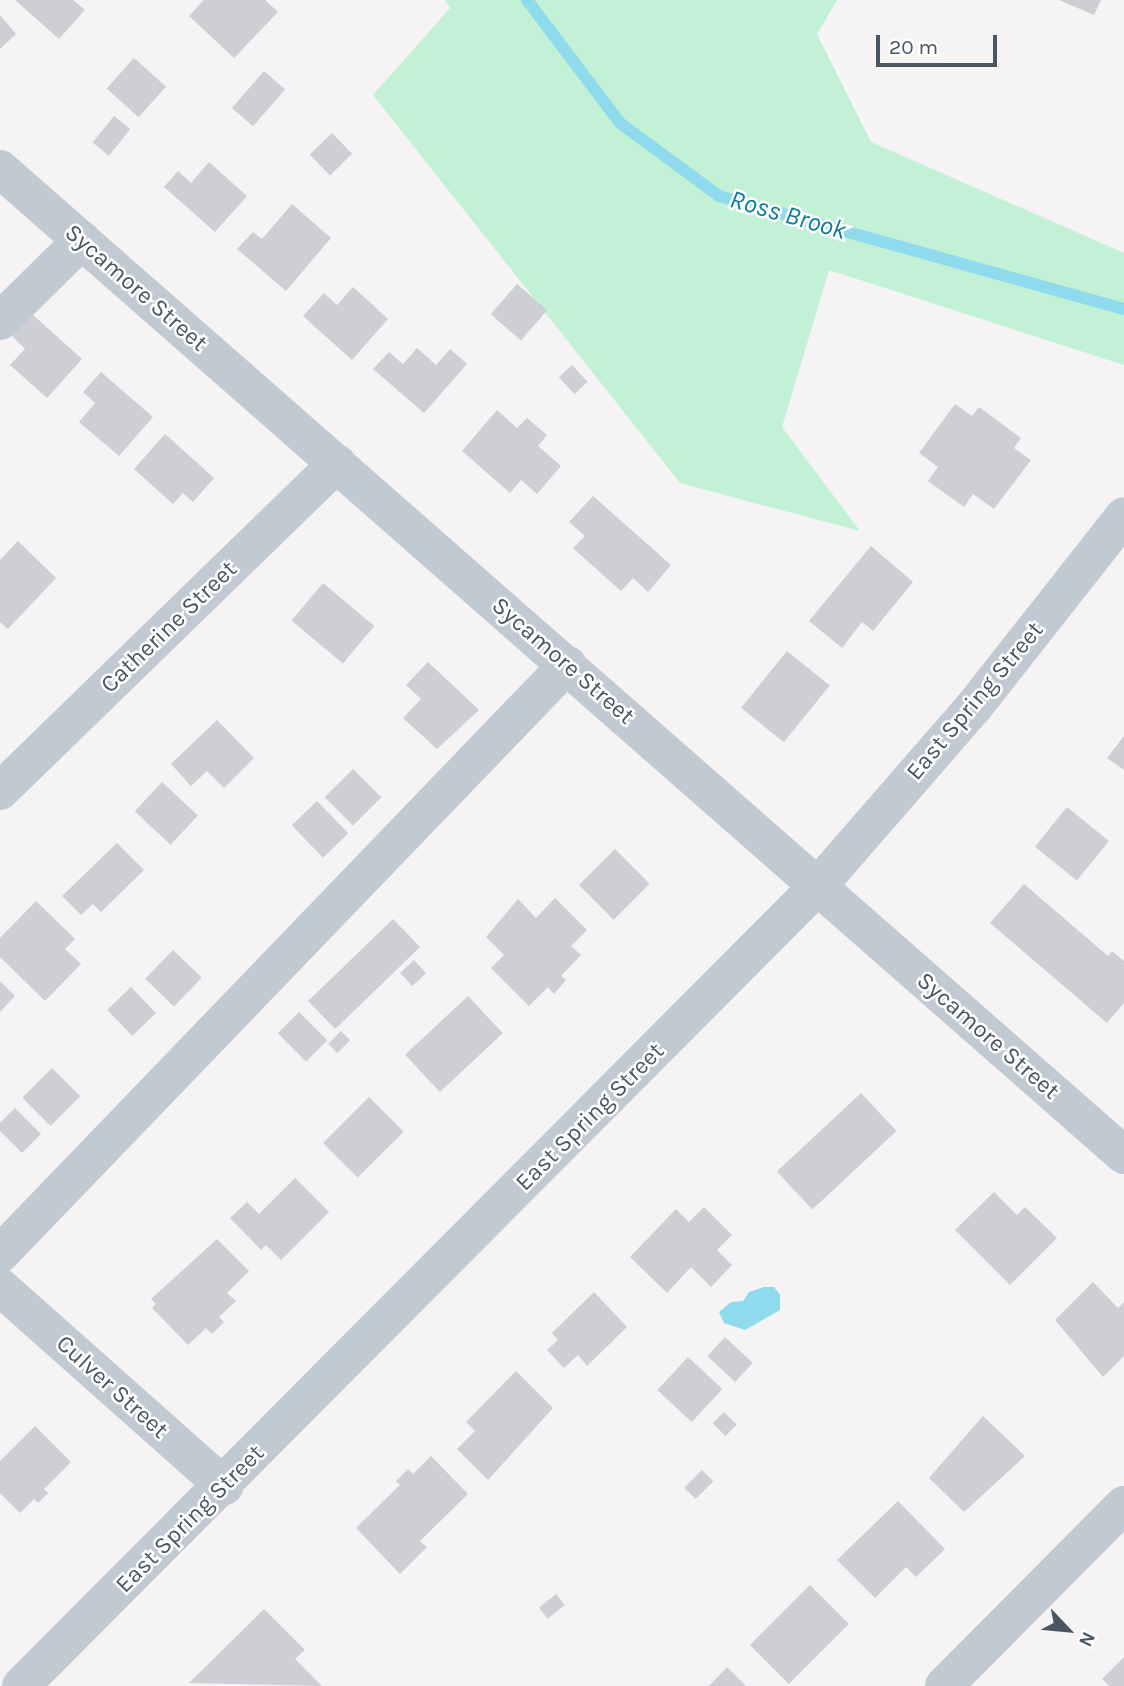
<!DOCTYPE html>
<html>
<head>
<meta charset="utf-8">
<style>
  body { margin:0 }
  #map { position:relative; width:1124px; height:1686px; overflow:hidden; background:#f5f3f3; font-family:Karla,sans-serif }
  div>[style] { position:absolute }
  .green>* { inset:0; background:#c3f1d5 }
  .water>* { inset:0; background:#90daee }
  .stream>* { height:12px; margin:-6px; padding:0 6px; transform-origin:6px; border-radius:6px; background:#90daee }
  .building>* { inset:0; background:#cdcfd5; transform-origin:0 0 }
  .minor>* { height:38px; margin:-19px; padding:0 19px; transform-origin:19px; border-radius:19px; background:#c1cad2 }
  span { translate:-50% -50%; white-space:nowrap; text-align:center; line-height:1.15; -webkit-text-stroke:5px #fff; paint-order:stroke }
  .street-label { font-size:24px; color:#4a5661 }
  .water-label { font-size:26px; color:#0c7c9b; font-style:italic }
  .north { position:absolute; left:1033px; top:1595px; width:70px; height:70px; -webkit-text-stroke:5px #fff; paint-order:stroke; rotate:116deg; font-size:19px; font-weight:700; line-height:28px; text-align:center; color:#4a5661 }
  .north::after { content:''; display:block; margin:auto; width:24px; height:32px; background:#4a5661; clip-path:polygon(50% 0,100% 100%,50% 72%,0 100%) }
  .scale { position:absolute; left:876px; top:35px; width:121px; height:32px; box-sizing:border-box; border:4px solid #4a5661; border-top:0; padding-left:9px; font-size:21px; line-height:24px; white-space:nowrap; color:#4a5661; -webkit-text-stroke:5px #fff; paint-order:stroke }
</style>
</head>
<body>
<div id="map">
  <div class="green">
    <div style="clip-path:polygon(445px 0,837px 0,817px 34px,871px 142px,1124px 253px,1124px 365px,829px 270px,782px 427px,860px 531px,680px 483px,373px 95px,450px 8px)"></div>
  </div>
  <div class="water">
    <div style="clip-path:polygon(764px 1287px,774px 1287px,780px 1295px,780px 1310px,745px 1330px,724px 1323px,719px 1312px,731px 1302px,743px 1301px,749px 1292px)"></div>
  </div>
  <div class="stream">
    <div style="left:527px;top:0;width:154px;rotate:52.9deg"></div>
    <div style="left:620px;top:123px;width:123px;rotate:36.4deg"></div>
    <div style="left:719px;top:196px;width:420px;rotate:15.6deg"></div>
  </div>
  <div class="building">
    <div style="clip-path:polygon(15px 0,73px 0,85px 10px,59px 39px)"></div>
    <div style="clip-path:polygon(204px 0,265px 0,278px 12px,234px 58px,189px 16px)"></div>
    <div style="clip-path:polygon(1059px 0,1101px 0,1094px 15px)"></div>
    <div style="clip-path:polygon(0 15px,16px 34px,0 49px)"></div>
    <div style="left:134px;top:58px;width:43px;height:41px;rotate:42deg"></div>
    <div style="left:264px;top:71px;width:28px;height:49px;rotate:41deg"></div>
    <div style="left:114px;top:116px;width:21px;height:34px;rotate:39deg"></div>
    <div style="left:332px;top:133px;width:29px;height:31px;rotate:46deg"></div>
    <div style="clip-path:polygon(209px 162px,247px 196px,215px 232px,164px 187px,178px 171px,191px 183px)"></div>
    <div style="clip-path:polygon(292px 204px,331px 238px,286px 291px,237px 249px,253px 232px,262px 239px)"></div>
    <div style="left:517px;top:284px;width:40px;height:40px;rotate:41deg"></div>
    <div style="clip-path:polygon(353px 287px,388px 319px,352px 360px,303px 316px,324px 293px,337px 305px)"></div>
    <div style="clip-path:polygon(32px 314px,82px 359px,47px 398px,10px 365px,25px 349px,12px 336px)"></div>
    <div style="clip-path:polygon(417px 348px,436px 365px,450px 349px,467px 364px,424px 413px,373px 369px,389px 352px,403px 364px)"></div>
    <div style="left:572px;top:365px;width:23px;height:18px;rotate:47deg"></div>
    <div style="clip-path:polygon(101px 372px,153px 417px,119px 456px,79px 422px,95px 403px,83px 392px)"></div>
    <div style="clip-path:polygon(955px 404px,972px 416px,979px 407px,1021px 438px,1014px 448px,1031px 460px,994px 509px,973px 494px,964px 507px,928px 481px,938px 467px,919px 453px)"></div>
    <div style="clip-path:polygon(497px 410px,517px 428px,527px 418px,547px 435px,538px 446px,561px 466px,537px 494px,521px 480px,510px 493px,462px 451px)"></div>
    <div style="clip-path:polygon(165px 434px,214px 478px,193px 502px,183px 493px,173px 504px,134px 469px)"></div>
    <div style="clip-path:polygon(593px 496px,671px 565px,648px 592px,633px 578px,621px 591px,573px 548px,585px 536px,569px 522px)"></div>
    <div style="clip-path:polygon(18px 541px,56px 578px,8px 629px,0 622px,0 560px)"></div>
    <div style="clip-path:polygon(871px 546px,913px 582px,873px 631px,862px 622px,842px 648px,809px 621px)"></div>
    <div style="left:323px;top:583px;width:67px;height:49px;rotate:40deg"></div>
    <div style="left:787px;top:651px;width:55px;height:73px;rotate:39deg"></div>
    <div style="clip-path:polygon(428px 662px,479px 710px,437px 749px,403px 718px,421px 699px,406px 685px)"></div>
    <div style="clip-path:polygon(217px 720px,254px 758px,224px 788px,207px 771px,191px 786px,171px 764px)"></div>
    <div style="clip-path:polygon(1124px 736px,1124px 770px,1107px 758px)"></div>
    <div style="left:353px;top:769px;width:40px;height:40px;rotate:45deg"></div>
    <div style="left:162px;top:782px;width:49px;height:40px;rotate:43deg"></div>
    <div style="left:317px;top:801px;width:45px;height:35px;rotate:46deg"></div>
    <div style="left:1067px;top:807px;width:54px;height:51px;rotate:39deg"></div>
    <div style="clip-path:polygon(117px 843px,144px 870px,101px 912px,93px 904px,81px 915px,62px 896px)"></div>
    <div style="left:615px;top:849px;width:49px;height:51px;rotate:45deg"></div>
    <div style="clip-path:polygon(1024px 884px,1108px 956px,1112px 951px,1124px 961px,1124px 1003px,1107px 1023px,990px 923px)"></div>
    <div style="clip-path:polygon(555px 898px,587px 930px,571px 946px,581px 955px,561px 976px,566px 980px,554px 994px,548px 987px,529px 1006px,491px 968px,504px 955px,486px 937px,518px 899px,536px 918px)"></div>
    <div style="clip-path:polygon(36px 901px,75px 939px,65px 949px,81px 964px,45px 1001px,0 957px,0 938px)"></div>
    <div style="left:393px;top:919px;width:39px;height:118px;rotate:46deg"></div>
    <div style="left:173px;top:950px;width:40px;height:40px;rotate:44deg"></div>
    <div style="left:414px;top:960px;width:18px;height:19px;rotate:47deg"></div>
    <div style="clip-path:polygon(0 981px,15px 996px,0 1012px)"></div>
    <div style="left:131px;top:987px;width:36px;height:33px;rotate:46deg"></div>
    <div style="left:468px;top:996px;width:51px;height:86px;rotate:47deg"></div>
    <div style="left:299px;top:1012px;width:40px;height:30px;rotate:45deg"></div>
    <div style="left:341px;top:1031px;width:13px;height:18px;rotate:45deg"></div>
    <div style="left:52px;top:1068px;width:40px;height:42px;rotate:45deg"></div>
    <div style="left:861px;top:1093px;width:52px;height:115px;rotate:47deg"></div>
    <div style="left:369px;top:1097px;width:49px;height:65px;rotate:45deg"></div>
    <div style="clip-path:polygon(15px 1108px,41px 1134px,22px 1153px,0 1131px,0 1123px)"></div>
    <div style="clip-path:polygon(295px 1178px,329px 1212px,281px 1260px,266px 1245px,261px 1250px,230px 1218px,247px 1202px,259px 1214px)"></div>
    <div style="clip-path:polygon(994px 1192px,1017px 1215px,1025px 1207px,1057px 1238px,1010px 1285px,955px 1230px)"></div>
    <div style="clip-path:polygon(704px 1207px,732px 1235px,717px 1250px,732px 1265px,711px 1287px,691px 1267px,667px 1293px,630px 1257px,676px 1209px,689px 1222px)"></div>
    <div style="clip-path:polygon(217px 1239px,249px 1271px,227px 1293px,236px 1301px,219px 1317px,224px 1322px,212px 1334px,206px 1328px,188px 1345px,152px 1308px,156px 1304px,151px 1299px)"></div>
    <div style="clip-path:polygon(1093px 1282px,1118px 1308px,1124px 1302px,1124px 1356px,1103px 1377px,1055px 1320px)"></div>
    <div style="clip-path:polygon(594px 1292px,627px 1327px,587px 1366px,578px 1355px,564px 1368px,547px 1350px,558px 1340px,552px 1333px)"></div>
    <div style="left:725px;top:1337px;width:38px;height:26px;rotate:43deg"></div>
    <div style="left:688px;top:1357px;width:47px;height:45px;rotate:43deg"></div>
    <div style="clip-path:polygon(516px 1371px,553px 1408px,488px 1480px,457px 1449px,475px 1431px,466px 1422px)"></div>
    <div style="left:724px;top:1412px;width:18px;height:16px;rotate:45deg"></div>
    <div style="clip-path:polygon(983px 1416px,1025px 1456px,964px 1512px,929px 1478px)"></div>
    <div style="clip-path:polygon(35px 1426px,71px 1462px,44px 1489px,48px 1493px,38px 1503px,34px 1499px,20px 1513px,0 1493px,0 1461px)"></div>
    <div style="clip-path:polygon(431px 1456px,468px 1494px,420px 1541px,427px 1547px,400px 1574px,356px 1528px,400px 1485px,396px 1481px,408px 1469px,413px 1474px)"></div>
    <div style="left:702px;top:1470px;width:16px;height:25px;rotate:45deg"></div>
    <div style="clip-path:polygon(898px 1501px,945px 1549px,916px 1577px,906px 1567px,875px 1598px,837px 1560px)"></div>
    <div style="left:810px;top:1585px;width:55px;height:85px;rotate:45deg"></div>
    <div style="left:556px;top:1594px;width:14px;height:22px;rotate:51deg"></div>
    <div style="clip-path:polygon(264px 1609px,305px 1650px,295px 1659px,322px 1686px,189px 1683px)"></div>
    <div style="clip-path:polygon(1124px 1657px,1124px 1686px,1109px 1686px,1102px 1679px)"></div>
    <div style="clip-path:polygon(727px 1667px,746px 1686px,709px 1686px)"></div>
  </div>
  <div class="minor">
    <div style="left:0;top:169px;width:1495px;rotate:41.26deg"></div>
    <div style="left:0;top:321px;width:115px;rotate:-44.6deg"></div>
    <div style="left:0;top:791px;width:470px;rotate:-44.2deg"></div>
    <div style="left:0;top:1254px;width:818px;rotate:-46.09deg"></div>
    <div style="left:0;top:1287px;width:300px;rotate:41.6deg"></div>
    <div style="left:21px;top:1686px;width:1129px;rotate:-45.11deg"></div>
    <div style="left:818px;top:886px;width:236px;rotate:-49deg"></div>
    <div style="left:973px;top:708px;width:244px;rotate:-51.8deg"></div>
    <div style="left:944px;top:1686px;width:255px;rotate:-45.2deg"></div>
  </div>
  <div class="street-label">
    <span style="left:136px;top:288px;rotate:41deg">Sycamore Street</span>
    <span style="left:169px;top:627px;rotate:-44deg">Catherine Street</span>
    <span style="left:563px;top:661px;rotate:41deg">Sycamore Street</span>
    <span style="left:975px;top:701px;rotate:-50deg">East Spring Street</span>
    <span style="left:988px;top:1036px;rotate:41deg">Sycamore Street</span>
    <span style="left:590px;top:1117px;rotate:-45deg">East Spring Street</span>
    <span style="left:112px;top:1387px;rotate:42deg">Culver Street</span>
    <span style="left:190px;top:1519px;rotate:-45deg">East Spring Street</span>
  </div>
  <div class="water-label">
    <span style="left:788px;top:215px;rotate:16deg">Ross Brook</span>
  </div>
  <div class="north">N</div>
  <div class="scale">20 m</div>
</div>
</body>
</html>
